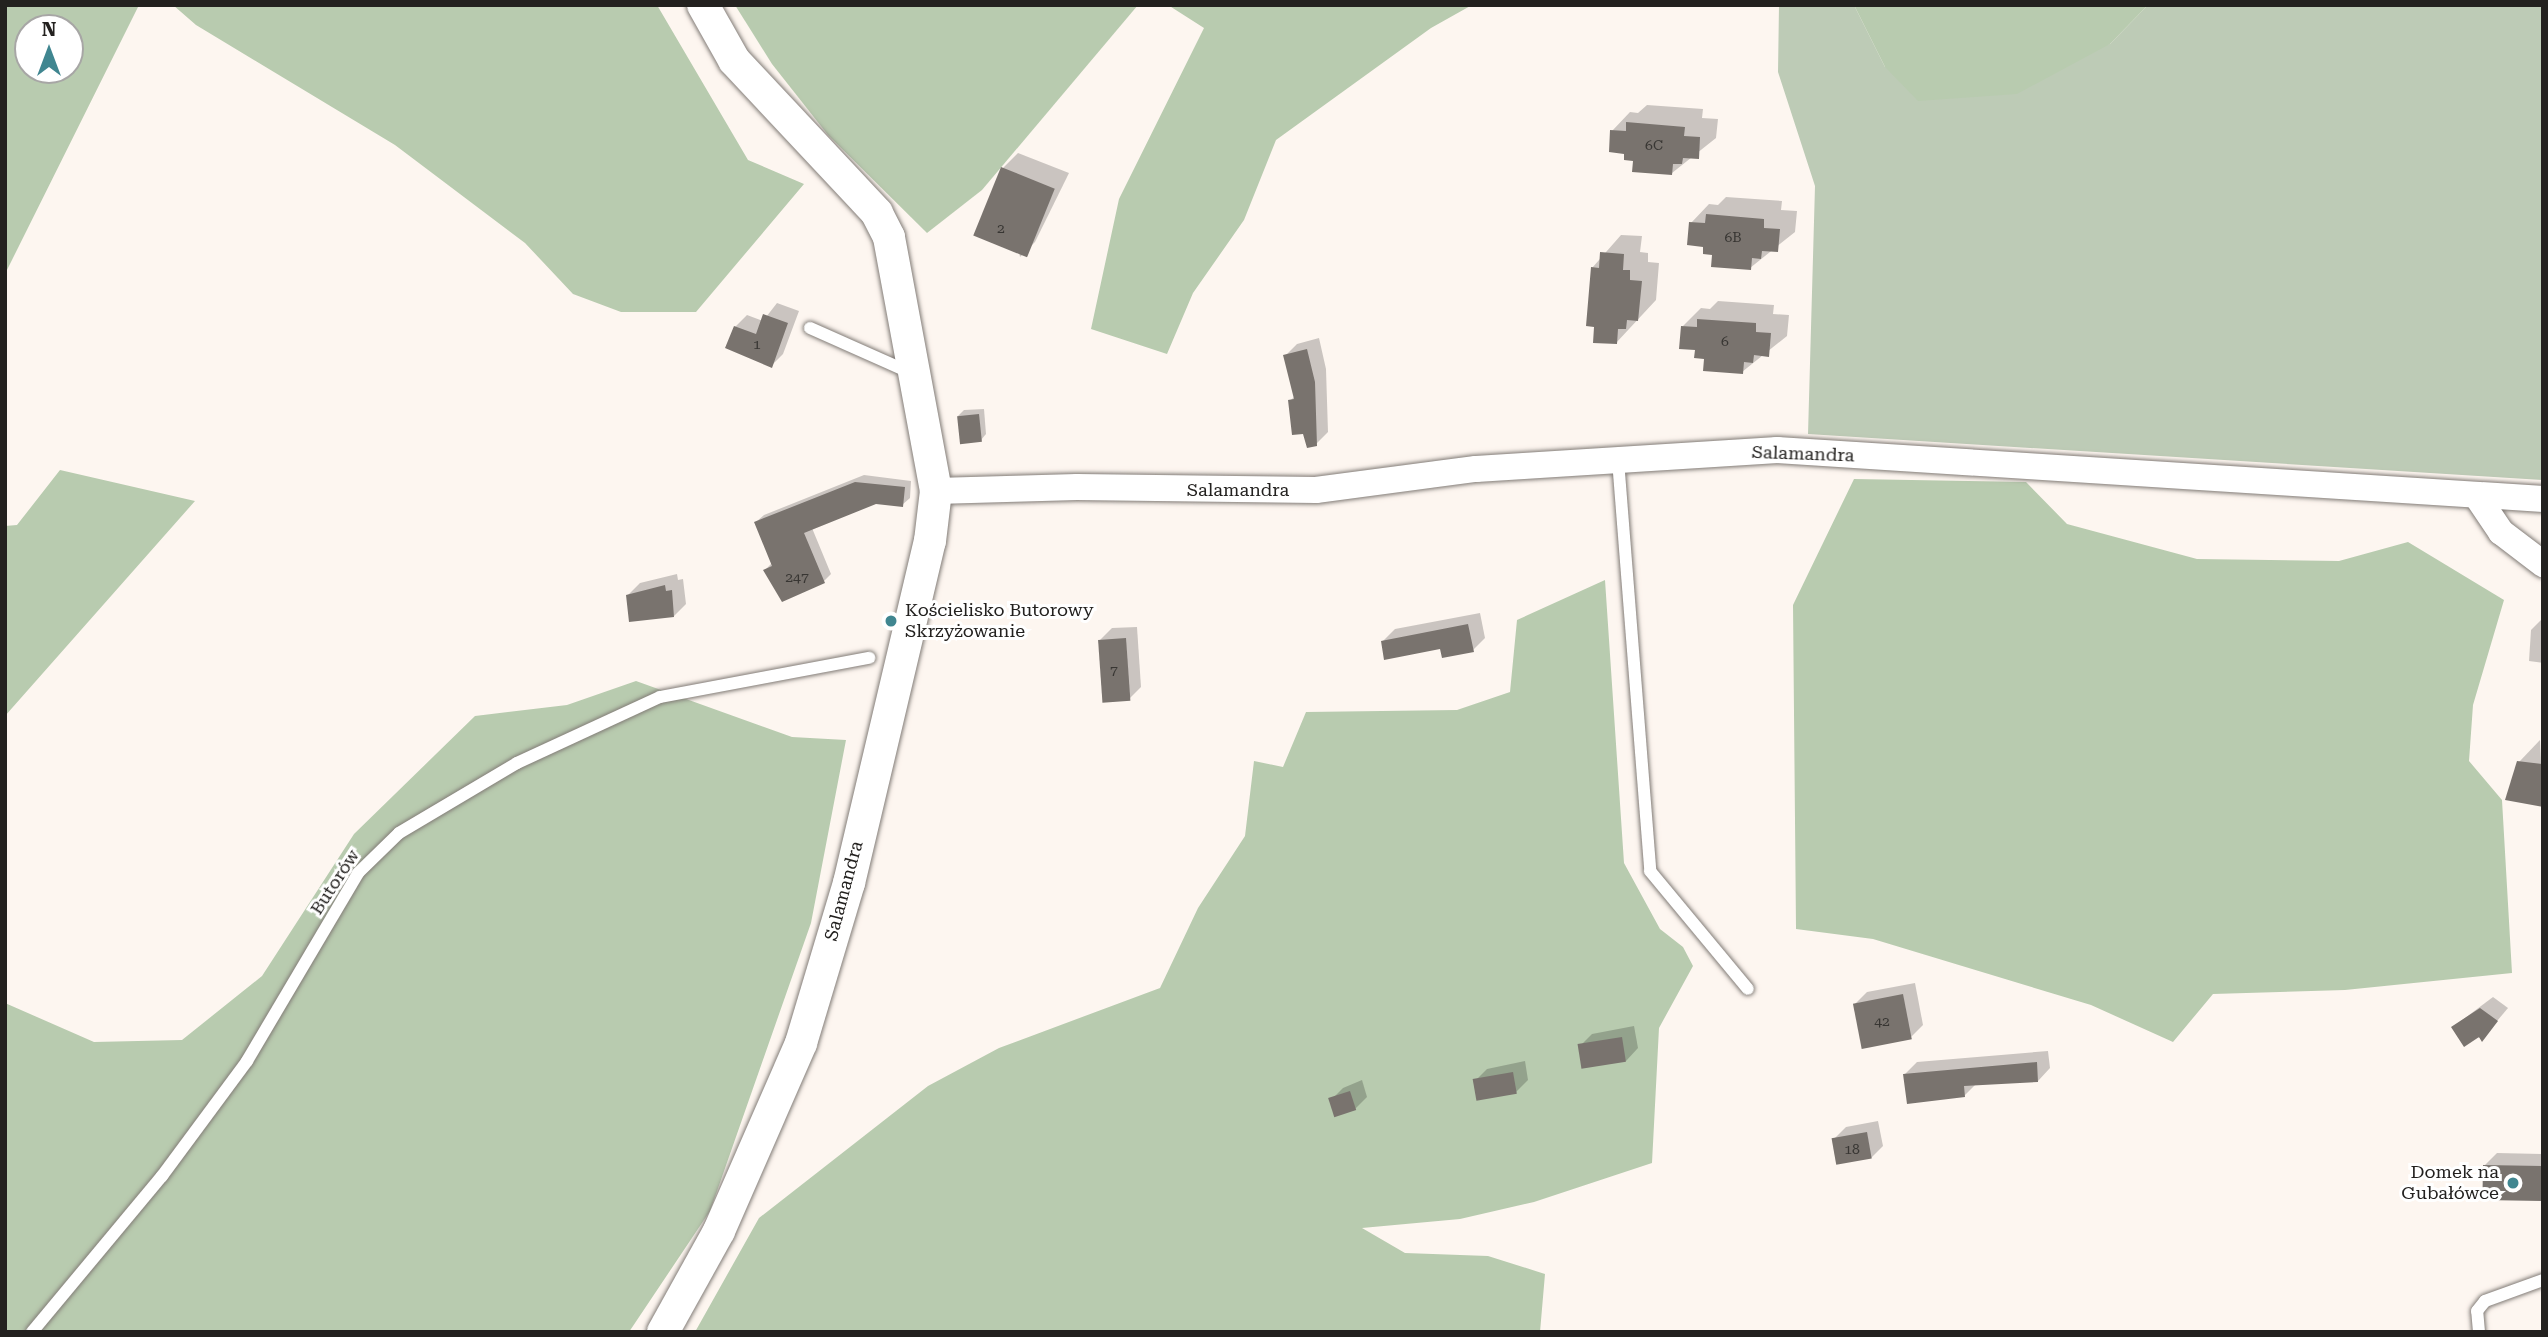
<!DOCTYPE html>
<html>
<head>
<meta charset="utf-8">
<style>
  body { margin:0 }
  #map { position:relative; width:2548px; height:1337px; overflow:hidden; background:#fdf6f0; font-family:"Roboto Serif",serif }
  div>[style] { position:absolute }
  .green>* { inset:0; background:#bdcbb6 }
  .forest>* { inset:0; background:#b8cbaf }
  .shadow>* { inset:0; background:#0003 }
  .building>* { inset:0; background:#79736e; transform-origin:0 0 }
  .roads { filter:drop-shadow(0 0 2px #827c77) drop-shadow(0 0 2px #827c77) }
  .service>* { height:12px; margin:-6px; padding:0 6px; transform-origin:6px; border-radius:6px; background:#fff }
  .minor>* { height:26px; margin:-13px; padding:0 13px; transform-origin:13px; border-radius:13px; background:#fff }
  .tertiary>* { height:32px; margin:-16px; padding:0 16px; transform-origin:16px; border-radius:16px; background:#fff }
  .dots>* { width:19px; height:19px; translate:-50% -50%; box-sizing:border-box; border:4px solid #fff; border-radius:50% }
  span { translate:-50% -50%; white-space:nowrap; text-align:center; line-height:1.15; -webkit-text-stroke:6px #fff; paint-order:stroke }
  .number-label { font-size:14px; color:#383633 }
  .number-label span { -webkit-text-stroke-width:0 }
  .street-label { font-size:18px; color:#23211f }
  .poi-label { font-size:18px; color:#23211f }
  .left { translate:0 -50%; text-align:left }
  .right { translate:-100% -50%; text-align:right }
  .frame { position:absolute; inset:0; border:7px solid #23211f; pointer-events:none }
  .north { position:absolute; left:14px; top:14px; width:70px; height:70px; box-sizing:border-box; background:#fff; border:2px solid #a7a6a5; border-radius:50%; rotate:0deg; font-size:19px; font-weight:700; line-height:28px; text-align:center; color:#23211f }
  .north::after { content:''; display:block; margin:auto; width:24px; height:32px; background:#408690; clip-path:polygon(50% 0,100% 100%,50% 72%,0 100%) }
</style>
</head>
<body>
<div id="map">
  <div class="green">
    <div style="clip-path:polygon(1779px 5px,1854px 5px,1885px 67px,2110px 44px,2148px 5px,2543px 5px,2543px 480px,1808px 434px,1815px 186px,1778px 72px)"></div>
  </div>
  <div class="forest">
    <div style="clip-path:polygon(evenodd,5px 5px,139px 5px,5px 274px,5px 5px,70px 28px,70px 70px,28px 70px,28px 28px,70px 28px)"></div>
    <div style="clip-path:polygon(173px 5px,657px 5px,748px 160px,804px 184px,696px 312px,621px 312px,573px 294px,525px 243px,395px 145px,196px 25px)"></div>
    <div style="clip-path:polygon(735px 5px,1138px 5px,982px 190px,927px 233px,828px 135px,772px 64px)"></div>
    <div style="clip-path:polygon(1168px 5px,1472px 5px,1431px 28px,1276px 140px,1244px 220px,1193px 293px,1167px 354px,1091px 329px,1119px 199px,1204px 28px)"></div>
    <div style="clip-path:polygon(1854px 5px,2148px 5px,2110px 44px,2017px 94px,1918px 101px,1885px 67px)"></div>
    <div style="clip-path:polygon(60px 470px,195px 501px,5px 716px,5px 526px,17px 525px)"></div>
    <div style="clip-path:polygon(1854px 479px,2026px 482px,2067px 524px,2197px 559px,2339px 561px,2408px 542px,2504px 600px,2473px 705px,2469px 761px,2502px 800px,2512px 973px,2345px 990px,2213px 994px,2173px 1042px,2091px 1005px,1873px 939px,1796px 929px,1793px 605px)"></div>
    <div style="clip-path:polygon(1605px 580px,1624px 863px,1660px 929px,1683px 947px,1693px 966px,1659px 1028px,1652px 1163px,1534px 1202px,1460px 1219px,1362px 1228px,1405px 1253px,1488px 1256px,1545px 1274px,1540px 1332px,695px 1332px,759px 1218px,928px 1086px,999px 1048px,1160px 988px,1198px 908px,1245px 836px,1254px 761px,1283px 767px,1306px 712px,1457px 710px,1510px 692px,1517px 620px)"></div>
    <div style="clip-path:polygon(636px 681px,792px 737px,846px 740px,811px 923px,710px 1211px,629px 1332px,5px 1332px,5px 1003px,94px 1042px,182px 1040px,262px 976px,354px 834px,475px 716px,567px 705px)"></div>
  </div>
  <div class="shadow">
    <div style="clip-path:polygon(1647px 105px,1703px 109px,1702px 118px,1718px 119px,1716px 138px,1672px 173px,1635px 159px,1612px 131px,1630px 112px,1638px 113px)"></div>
    <div style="clip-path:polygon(1018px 153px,1069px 173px,1035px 242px,1020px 257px,1003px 168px)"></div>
    <div style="clip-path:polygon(1726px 197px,1782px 201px,1781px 210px,1797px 211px,1795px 232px,1750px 268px,1714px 254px,1691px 223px,1709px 204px,1718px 205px)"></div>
    <div style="clip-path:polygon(1621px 235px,1642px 236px,1640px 252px,1648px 253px,1648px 262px,1659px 263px,1656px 300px,1616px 343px,1592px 268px)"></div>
    <div style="clip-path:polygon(1718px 301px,1774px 305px,1773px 314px,1789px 315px,1787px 336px,1742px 372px,1706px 358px,1683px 326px,1701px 308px,1710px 309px)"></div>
    <div style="clip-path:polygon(777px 303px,799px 311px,783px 354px,771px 366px,735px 327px,747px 315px,763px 321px)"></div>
    <div style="clip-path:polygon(1319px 338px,1326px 369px,1328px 432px,1316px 444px,1290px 401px,1295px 396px,1285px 356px,1297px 344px)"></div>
    <div style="clip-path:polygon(984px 409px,986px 434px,981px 440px,958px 416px,964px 410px)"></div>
    <div style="clip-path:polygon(864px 475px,911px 481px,910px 498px,902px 505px,876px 502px,812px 528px,831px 574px,824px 581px,765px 570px,772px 563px,756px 522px,764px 515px)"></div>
    <div style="clip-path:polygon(677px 574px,678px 580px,683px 579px,686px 604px,674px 616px,628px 595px,640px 583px)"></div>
    <div style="clip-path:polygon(1480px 613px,1485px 638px,1473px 650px,1382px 642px,1395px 629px)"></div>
    <div style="clip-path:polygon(2543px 618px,2543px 663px,2529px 661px,2531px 630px)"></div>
    <div style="clip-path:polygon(1137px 627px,1141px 687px,1129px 699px,1100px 640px,1112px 628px)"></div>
    <div style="clip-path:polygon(2540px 740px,2543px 803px,2507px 799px,2519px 762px)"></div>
    <div style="clip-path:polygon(1915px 983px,1923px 1025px,1911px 1037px,1855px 1004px,1867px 992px)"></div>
    <div style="clip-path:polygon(2493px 997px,2508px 1008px,2482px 1039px,2453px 1027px)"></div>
    <div style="clip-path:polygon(1634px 1026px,1638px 1048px,1626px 1061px,1580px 1046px,1592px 1034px)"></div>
    <div style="clip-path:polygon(2048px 1051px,2050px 1068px,2038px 1081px,1976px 1084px,1964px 1096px,1905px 1074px,1917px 1062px)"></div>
    <div style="clip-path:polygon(1525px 1061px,1528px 1080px,1516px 1092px,1475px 1081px,1487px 1069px)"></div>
    <div style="clip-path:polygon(1362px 1080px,1367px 1097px,1355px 1109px,1331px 1100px,1343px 1088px)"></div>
    <div style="clip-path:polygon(1878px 1121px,1883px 1146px,1871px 1158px,1834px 1139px,1846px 1127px)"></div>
    <div style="clip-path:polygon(2497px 1153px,2543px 1154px,2543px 1200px,2485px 1165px)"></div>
  </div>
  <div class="building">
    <div style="clip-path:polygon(1626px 122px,1685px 127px,1684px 136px,1700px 137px,1699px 159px,1683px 158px,1682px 164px,1673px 164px,1672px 175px,1632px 172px,1633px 161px,1624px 160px,1624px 154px,1609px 152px,1610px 130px,1626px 131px)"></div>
    <div style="left:1001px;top:167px;width:58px;height:74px;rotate:22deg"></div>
    <div style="clip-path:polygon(1706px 214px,1764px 219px,1764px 228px,1780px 229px,1778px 252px,1762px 251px,1761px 259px,1752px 258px,1751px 270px,1711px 267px,1712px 255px,1703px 254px,1703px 247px,1687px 245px,1689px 222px,1705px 223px)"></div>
    <div style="clip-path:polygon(1600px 252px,1624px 254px,1623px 270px,1630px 270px,1630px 280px,1642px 281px,1638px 321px,1627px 320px,1626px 329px,1618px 329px,1617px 344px,1593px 343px,1594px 327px,1586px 326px,1591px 267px,1599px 268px)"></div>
    <div style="clip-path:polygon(763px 314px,788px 323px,772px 368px,725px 348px,734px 326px,756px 334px)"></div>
    <div style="clip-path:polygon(1697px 319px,1756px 323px,1756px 332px,1771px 333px,1769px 357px,1754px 355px,1753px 363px,1744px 362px,1743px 374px,1703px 371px,1704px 359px,1694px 358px,1695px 350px,1679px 349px,1681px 326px,1697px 327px)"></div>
    <div style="clip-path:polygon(1307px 349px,1315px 382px,1317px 446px,1307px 448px,1303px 434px,1292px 435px,1288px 400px,1294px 399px,1283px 355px)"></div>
    <div style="left:979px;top:414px;width:28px;height:22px;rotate:84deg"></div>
    <div style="clip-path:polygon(855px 482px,905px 487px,903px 507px,876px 504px,804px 533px,825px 583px,782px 602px,763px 570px,772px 566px,754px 522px)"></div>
    <div style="clip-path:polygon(665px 585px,666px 591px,672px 590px,674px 617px,629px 622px,626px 595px)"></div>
    <div style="clip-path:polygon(1468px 624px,1474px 652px,1442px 658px,1440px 649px,1384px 660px,1381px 641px)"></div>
    <div style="left:1126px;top:638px;width:63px;height:28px;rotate:86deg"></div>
    <div style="clip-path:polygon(2517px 761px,2543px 764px,2543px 807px,2505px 800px)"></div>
    <div style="left:1903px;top:994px;width:46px;height:51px;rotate:79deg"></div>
    <div style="clip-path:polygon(2480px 1008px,2498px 1021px,2482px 1042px,2479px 1037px,2464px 1047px,2451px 1027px)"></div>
    <div style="left:1622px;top:1037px;width:25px;height:45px;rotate:81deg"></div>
    <div style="clip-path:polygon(2037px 1062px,2038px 1082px,1964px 1086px,1965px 1097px,1907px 1104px,1903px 1074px)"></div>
    <div style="left:1513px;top:1072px;width:22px;height:41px;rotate:80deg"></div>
    <div style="left:1350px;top:1091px;width:20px;height:23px;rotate:72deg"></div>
    <div style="left:1867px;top:1132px;width:27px;height:36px;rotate:80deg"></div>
    <div style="left:2483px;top:1165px;width:60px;height:35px;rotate:1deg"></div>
  </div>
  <div class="roads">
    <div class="service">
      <div style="left:810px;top:328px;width:111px;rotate:24deg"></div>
      <div style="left:1618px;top:460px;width:412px;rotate:85.5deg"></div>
      <div style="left:1650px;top:871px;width:153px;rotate:50.3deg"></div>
      <div style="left:32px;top:1332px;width:203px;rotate:-50.2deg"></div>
      <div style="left:162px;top:1176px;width:143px;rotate:-53.5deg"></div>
      <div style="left:247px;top:1061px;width:218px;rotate:-59.4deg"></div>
      <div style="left:358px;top:873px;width:57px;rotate:-44.3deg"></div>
      <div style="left:399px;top:833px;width:137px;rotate:-30.7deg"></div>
      <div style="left:517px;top:763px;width:157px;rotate:-24.8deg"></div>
      <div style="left:660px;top:697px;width:213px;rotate:-10.6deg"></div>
      <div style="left:2479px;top:1332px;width:21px;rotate:-95deg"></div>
      <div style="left:2477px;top:1311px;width:13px;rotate:-51deg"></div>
      <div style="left:2485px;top:1301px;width:62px;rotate:-19.9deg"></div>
    </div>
    <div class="minor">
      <div style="left:936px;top:491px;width:141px;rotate:-1.6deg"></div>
      <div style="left:1077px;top:487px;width:239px;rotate:0.7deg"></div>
      <div style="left:1316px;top:490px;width:161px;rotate:-7.5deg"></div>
      <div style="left:1476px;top:469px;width:302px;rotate:-3.6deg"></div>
      <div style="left:1777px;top:450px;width:768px;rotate:3.66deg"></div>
      <div style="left:2476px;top:495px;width:45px;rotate:56deg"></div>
      <div style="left:2501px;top:532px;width:53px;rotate:37.3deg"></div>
    </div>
    <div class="tertiary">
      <div style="left:663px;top:1332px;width:115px;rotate:-61deg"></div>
      <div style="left:719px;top:1231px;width:205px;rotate:-66.4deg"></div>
      <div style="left:801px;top:1043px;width:167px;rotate:-73.3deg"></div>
      <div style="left:849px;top:883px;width:351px;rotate:-76.7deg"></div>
      <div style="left:930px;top:541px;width:50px;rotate:-83.2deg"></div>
      <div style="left:936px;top:491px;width:258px;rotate:-100.5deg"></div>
      <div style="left:889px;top:237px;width:27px;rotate:-117deg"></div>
      <div style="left:877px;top:213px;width:209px;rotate:-133.1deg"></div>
      <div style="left:734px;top:60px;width:63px;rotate:-119.4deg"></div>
    </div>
  </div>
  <div class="dots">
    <div style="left:891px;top:621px;background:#408690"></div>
    <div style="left:2513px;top:1183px;background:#408690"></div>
  </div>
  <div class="number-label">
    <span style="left:1654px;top:145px">6C</span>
    <span style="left:1001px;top:228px">2</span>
    <span style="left:1733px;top:237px">6B</span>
    <span style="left:1725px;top:341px">6</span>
    <span style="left:757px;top:344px">1</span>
    <span style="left:797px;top:577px">247</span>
    <span style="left:1114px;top:670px">7</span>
    <span style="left:1882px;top:1021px">42</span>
    <span style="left:1852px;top:1149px">18</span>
  </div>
  <div class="street-label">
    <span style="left:1803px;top:454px;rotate:2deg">Salamandra</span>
    <span style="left:1238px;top:490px">Salamandra</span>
    <span style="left:335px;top:882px;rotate:-57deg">Butorów</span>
    <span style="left:844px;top:891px;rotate:-75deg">Salamandra</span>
  </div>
  <div class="poi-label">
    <span class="left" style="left:905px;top:621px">Kościelisko Butorowy<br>Skrzyżowanie</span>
    <span class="right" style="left:2499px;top:1183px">Domek na<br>Gubałówce</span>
  </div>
  <div class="frame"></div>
  <div class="north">N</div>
</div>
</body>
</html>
